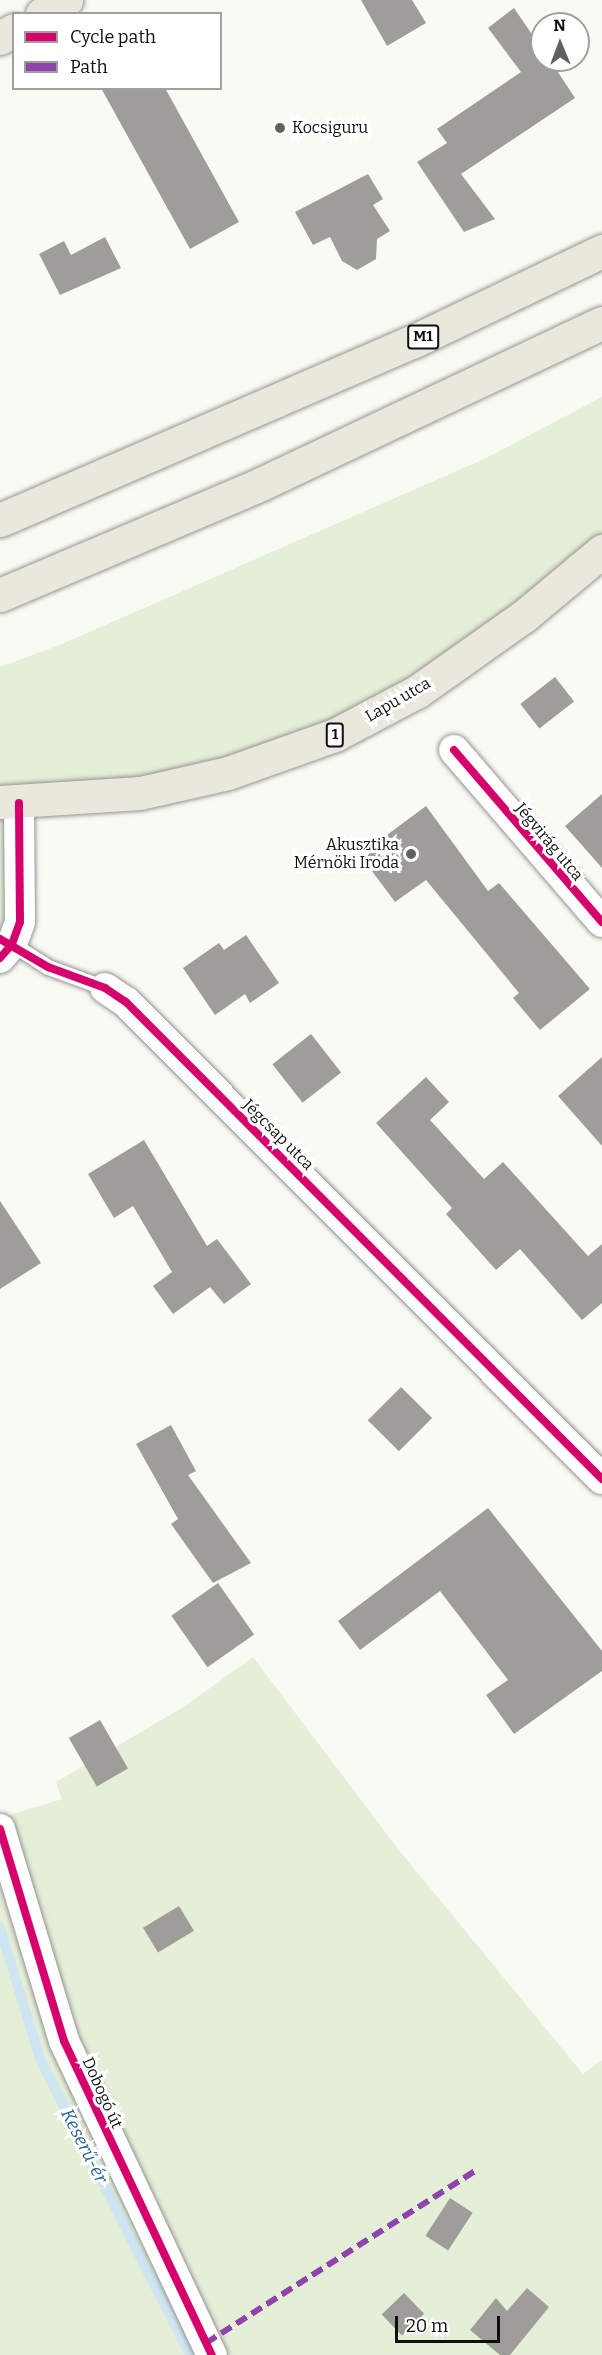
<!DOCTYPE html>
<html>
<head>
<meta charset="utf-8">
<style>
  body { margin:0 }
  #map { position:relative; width:602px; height:2355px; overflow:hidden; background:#fafaf5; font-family:Bitter,serif }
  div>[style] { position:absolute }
  .green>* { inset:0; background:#e5eed7 }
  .stream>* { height:10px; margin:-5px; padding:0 5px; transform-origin:5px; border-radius:5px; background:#cfe5f1 }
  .building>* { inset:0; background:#9e9d9a; transform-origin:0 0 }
  .roads { filter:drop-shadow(0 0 2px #959593) drop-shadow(0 0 2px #959593) }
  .service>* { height:15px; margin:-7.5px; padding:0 7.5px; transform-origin:7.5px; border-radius:7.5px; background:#fefefe }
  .minor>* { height:30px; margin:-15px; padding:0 15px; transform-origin:15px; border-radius:15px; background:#fefefe }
  .primary>* { height:33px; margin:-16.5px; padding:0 16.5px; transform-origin:16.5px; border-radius:16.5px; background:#eae7dc }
  .quiet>* { height:6px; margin-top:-3px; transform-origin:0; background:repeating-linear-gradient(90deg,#8e44ad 0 12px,transparent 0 18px) }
  .cycleway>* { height:8px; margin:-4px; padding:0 4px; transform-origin:4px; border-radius:4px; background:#d6006c }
  .dots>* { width:16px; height:16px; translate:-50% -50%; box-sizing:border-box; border:3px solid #fff; border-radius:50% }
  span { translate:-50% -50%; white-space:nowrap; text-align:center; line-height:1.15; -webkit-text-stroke:6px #fff; paint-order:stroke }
  .shield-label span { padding:2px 4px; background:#fff; border:2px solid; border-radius:4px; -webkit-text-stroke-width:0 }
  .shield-label { font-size:15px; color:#0f0f0f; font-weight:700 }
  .poi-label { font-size:16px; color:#0f0f0f }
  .left { translate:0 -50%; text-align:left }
  .right { translate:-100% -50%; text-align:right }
  .street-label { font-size:16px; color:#0f0f0f }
  .water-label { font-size:18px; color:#266393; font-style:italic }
  .legend { position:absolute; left:12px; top:12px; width:210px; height:78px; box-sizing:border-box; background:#fff; border:2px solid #9f9f9f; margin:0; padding:8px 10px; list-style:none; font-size:18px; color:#0f0f0f }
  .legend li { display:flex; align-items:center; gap:12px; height:30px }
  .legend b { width:30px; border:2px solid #9f9f9f }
  .north { position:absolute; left:530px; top:12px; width:60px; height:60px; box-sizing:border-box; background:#fff; border:2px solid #9f9f9f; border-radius:50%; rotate:359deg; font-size:16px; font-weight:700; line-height:24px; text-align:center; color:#0f0f0f }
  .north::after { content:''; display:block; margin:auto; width:21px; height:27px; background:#616160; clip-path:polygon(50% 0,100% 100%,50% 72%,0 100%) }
  .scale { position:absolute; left:395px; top:2316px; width:105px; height:27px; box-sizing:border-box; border:3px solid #0f0f0f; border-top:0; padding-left:8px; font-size:18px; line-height:21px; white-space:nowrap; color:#0f0f0f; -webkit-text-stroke:4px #fff; paint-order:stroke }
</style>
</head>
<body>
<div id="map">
  <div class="green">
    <div style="clip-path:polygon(602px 397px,602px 551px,335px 735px,19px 803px,20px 922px,0 958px,0 667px,62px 644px,484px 459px)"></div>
    <div style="clip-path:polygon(253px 1657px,398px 1849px,583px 2074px,602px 2060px,602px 2355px,0 2355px,0 1818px,62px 1799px,56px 1782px,185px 1706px)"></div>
  </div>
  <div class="stream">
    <div style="left:0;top:1928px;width:139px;rotate:72.9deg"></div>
    <div style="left:41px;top:2061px;width:330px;rotate:63.1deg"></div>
  </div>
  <div class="building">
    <div style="clip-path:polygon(361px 0,412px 0,426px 23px,387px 46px)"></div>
    <div style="clip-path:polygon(514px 8px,542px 49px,542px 60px,550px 60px,575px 98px,461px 174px,495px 219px,464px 232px,417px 162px,447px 143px,437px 129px,521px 72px,488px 28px)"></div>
    <div style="clip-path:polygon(101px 88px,165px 88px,239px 222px,190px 249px)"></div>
    <div style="clip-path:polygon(368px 174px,383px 199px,373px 205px,390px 231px,377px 239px,376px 259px,357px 270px,342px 261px,330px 237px,313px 245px,295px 212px)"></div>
    <div style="clip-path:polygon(105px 237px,121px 268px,60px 295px,39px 254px,64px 241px,71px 255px)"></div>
    <div style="left:555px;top:677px;width:31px;height:44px;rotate:52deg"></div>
    <div style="clip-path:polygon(602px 794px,602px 868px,565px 826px)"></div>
    <div style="clip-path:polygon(426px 806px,488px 891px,499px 883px,590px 989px,540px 1030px,513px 998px,519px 993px,426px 880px,395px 902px,360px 855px)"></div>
    <div style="clip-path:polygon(246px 935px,279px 983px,250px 1003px,245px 994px,215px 1015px,183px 968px,219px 943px,224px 950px)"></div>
    <div style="left:311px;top:1034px;width:49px;height:49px;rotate:52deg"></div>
    <div style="clip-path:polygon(602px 1057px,602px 1146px,558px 1096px)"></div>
    <div style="clip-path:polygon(426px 1077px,449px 1102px,430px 1120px,484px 1179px,503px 1162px,588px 1256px,602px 1244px,602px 1303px,582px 1320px,520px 1249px,496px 1270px,446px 1214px,452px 1208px,376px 1123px)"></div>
    <div style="clip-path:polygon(144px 1140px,207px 1246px,217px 1239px,251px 1284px,224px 1304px,210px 1287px,173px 1314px,153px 1286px,172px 1272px,133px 1206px,114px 1218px,88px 1174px)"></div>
    <div style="clip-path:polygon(0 1201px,41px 1263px,0 1289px)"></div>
    <div style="left:401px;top:1387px;width:44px;height:47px;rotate:45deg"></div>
    <div style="clip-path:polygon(171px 1425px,196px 1471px,188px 1475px,251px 1563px,213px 1583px,171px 1524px,178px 1519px,136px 1444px)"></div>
    <div style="clip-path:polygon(488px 1508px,602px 1651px,602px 1671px,514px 1734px,486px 1695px,508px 1680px,440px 1591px,360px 1650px,338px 1621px)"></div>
    <div style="left:218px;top:1583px;width:63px;height:57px;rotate:55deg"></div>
    <div style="left:100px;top:1720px;width:56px;height:36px;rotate:60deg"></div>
    <div style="left:179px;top:1906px;width:29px;height:42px;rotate:59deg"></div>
    <div style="left:450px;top:2198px;width:27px;height:45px;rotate:33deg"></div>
    <div style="clip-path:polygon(527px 2288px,549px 2307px,510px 2355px,500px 2355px,470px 2330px,496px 2298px,507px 2311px)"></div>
    <div style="left:404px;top:2293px;width:29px;height:31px;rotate:46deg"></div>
  </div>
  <div class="roads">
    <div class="service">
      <div style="left:12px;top:944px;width:43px;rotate:32.6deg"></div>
      <div style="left:48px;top:967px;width:61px;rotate:20.2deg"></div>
    </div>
    <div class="minor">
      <div style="left:454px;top:750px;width:227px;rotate:49.3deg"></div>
      <div style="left:0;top:958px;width:18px;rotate:-49deg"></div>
      <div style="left:12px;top:944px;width:23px;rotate:-70deg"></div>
      <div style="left:20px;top:922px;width:119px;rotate:-90.5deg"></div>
      <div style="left:105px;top:988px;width:25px;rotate:34deg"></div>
      <div style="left:126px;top:1002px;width:674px;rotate:45.06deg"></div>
      <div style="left:0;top:1829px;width:221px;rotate:73.2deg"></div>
      <div style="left:64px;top:2041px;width:347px;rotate:64.8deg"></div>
    </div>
    <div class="primary">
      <div style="left:42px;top:14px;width:28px;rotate:-30deg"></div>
      <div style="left:0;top:38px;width:16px;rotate:-30deg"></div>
      <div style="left:0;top:520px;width:449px;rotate:-23.4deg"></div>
      <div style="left:412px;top:342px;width:211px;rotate:-25.6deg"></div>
      <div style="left:0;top:595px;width:284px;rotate:-23deg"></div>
      <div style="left:261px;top:484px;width:377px;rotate:-25.3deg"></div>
      <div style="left:0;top:802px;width:140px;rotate:-3.7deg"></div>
      <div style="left:140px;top:793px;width:90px;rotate:-12.8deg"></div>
      <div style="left:228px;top:773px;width:114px;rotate:-19.6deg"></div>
      <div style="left:335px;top:735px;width:94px;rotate:-27.9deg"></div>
      <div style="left:418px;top:691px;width:130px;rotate:-35.3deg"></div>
      <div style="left:524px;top:616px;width:102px;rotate:-39.8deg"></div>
    </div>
  </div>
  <div class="quiet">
    <div style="left:206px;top:2343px;width:322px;rotate:-32.6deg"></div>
  </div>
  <div class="cycleway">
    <div style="left:454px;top:750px;width:227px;rotate:49.3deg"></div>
    <div style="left:0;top:939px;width:56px;rotate:30.3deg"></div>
    <div style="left:48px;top:967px;width:61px;rotate:20.2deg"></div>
    <div style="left:105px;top:988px;width:25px;rotate:34deg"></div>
    <div style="left:126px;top:1002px;width:674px;rotate:45.06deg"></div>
    <div style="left:0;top:958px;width:18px;rotate:-49deg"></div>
    <div style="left:12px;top:944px;width:23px;rotate:-70deg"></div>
    <div style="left:20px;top:922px;width:119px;rotate:-90.5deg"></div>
    <div style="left:0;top:1829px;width:221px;rotate:73.2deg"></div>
    <div style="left:64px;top:2041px;width:347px;rotate:64.8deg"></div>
  </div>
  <div class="dots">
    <div style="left:280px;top:128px;background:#616160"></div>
    <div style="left:411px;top:854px;background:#616160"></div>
  </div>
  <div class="shield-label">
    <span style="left:423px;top:337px">M1</span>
    <span style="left:335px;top:735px">1</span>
  </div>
  <div class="poi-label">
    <span class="left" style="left:292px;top:128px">Kocsiguru</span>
    <span class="right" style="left:399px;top:854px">Akusztika<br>Mérnöki Iroda</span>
  </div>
  <div class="street-label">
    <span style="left:398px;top:700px;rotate:-30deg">Lapu utca</span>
    <span style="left:549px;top:842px;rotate:50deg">Jégvirág utca</span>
    <span style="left:278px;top:1135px;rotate:45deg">Jégcsap utca</span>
    <span style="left:102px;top:2093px;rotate:66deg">Dobogó út</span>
  </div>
  <div class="water-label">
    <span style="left:84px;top:2146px;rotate:63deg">Keserű-ér</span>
  </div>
  <ul class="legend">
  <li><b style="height:8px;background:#d6006c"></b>Cycle path</li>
  <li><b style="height:8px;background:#8e44ad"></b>Path</li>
  </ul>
  <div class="north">N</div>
  <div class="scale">20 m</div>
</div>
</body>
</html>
